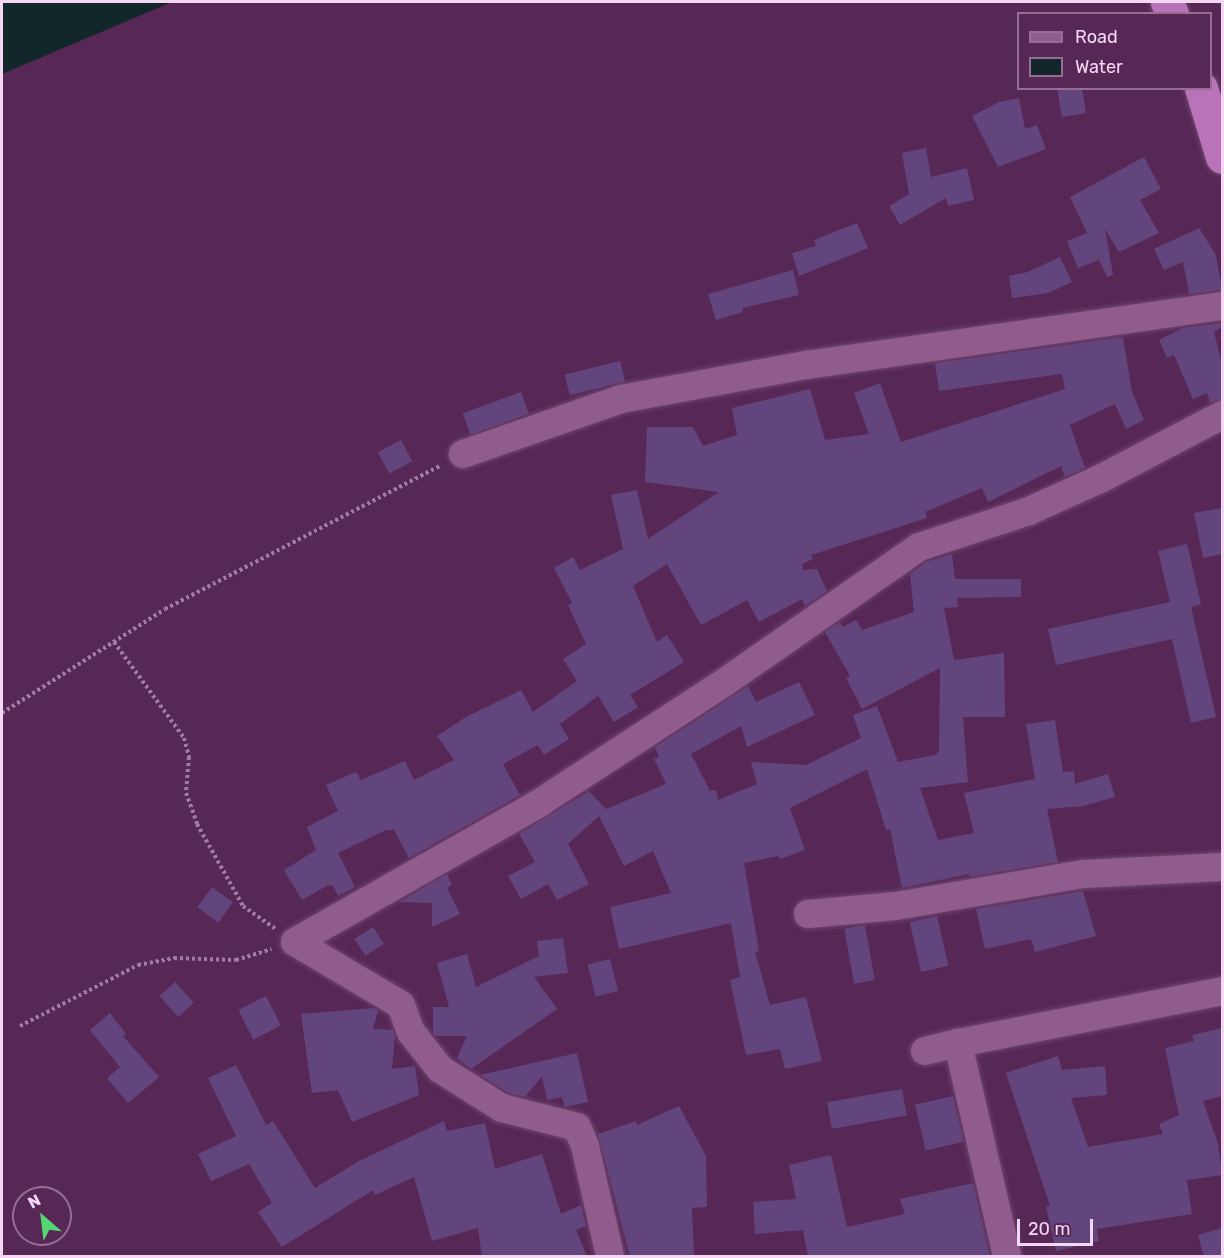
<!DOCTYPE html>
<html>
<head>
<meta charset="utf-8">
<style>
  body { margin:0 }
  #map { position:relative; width:1224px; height:1258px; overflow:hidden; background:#572856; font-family:Rubik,sans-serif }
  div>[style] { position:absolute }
  .water>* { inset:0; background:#12272a }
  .building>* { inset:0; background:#63457d; transform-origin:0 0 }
  .path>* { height:4px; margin-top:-2px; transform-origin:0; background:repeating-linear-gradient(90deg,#a37da1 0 3px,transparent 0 6px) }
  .roads { filter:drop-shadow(0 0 2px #6f466e) drop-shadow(0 0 2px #6f466e) }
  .street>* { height:28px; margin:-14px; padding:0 14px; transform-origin:14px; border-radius:14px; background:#8f5c8d }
  .highway>* { height:33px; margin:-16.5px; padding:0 16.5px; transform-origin:16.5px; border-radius:16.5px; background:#ba73b8 }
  span { translate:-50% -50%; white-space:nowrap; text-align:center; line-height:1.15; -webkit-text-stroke:5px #572856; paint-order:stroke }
  .frame { position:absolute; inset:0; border:3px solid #f4d7f2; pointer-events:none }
  .legend { position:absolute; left:1017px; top:12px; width:195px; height:78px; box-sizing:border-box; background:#572856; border:2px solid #966e94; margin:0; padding:8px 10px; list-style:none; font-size:18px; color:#f4d7f2 }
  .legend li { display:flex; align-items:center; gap:12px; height:30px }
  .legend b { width:30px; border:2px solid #966e94 }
  .north { position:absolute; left:12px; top:1186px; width:60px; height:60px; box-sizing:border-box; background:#572856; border:2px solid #966e94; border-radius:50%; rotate:332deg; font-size:16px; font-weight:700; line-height:24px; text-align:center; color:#f4d7f2 }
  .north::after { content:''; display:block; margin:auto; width:21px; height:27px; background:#55d671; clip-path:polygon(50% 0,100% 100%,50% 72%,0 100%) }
  .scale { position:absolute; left:1017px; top:1219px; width:76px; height:27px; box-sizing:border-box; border:3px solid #f4d7f2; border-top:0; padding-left:8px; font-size:18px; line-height:21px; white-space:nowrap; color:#f4d7f2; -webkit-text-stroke:4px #572856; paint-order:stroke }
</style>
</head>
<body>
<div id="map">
  <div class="water">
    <div style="clip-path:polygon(2px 2px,172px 2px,2px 74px)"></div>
  </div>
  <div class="building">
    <div style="clip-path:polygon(1057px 88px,1082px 88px,1086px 113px,1062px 117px)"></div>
    <div style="clip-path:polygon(1019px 98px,1025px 129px,1037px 125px,1046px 149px,998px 167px,972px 116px,999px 102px)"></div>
    <div style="clip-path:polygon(926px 148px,931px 177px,967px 168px,974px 200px,948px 206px,946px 198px,900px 225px,889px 206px,909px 194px,902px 153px)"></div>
    <div style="clip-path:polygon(1144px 157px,1161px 189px,1140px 200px,1159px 233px,1119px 252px,1105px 229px,1113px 275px,1107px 277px,1099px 260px,1078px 268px,1067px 241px,1087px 233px,1070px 197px)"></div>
    <div style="clip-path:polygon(857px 223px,868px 248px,799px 276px,792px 253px,816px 246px,814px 240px)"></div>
    <div style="clip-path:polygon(1199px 228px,1216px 255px,1222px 290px,1189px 294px,1183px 262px,1164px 270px,1154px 249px)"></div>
    <div style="clip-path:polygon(1060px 257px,1072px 282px,1048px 293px,1012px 298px,1009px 276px,1028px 272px)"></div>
    <div style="clip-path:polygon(793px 270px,799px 295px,742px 308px,743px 312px,716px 320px,708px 294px)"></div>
    <div style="clip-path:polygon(1222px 323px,1222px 327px,1214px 332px,1222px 364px,1222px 399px,1210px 403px,1207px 393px,1193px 399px,1174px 355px,1167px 358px,1159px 340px,1183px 328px)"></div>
    <div style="clip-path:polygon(1123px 337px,1132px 392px,1144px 420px,1126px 429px,1115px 404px,1070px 425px,1085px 468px,1065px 477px,1061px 466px,988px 502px,982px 488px,925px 512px,927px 518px,811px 555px,813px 559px,802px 564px,803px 570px,817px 569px,827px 591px,805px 606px,802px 599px,759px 622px,747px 600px,701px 625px,667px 564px,633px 586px,657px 642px,667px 635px,684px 662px,630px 695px,638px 707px,614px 722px,598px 696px,560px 724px,569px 739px,544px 755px,538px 745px,503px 764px,520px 795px,409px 858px,394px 830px,386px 830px,338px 853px,355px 887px,338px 896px,333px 886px,328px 885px,302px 900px,284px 870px,316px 850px,307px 827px,338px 811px,326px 785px,356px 772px,361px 780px,405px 761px,414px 780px,454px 760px,437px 736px,466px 717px,521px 690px,533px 712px,577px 681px,563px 659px,586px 644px,568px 605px,572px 603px,554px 568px,573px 557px,580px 570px,623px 549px,611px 495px,637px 490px,648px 539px,719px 492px,645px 482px,647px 427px,693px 427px,703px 446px,737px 435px,732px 408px,810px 389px,825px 440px,869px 434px,854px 393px,880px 383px,901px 442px,1065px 389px,1062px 374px,939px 391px,935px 363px)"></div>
    <div style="left:620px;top:361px;width:21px;height:57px;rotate:76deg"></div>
    <div style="left:521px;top:392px;width:23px;height:62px;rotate:70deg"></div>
    <div style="left:401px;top:440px;width:24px;height:26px;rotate:62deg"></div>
    <div style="clip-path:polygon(1222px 508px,1222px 554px,1203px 558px,1194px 513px)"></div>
    <div style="clip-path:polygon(1187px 544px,1201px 604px,1191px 607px,1216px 717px,1191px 723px,1172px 639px,1056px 665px,1048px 629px,1170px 602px,1158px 551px)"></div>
    <div style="clip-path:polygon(952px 554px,955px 579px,1021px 579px,1021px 597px,957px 598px,958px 607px,944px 608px,954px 660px,1004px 653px,1005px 717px,963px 717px,968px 782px,920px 788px,938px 840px,974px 833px,964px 793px,1035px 779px,1026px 724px,1055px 720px,1063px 772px,1074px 771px,1075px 784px,1108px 774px,1115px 797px,1083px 806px,1047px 809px,1058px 862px,969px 877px,969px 874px,902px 888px,890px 829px,886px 830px,867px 769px,790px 808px,805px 850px,780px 859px,778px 856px,744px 863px,759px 951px,755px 952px,770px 1005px,806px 997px,822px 1061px,785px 1069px,780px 1049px,746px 1055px,730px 980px,740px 977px,731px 923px,619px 949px,610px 907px,671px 893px,653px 851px,624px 866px,599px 816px,568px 844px,589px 884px,557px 900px,548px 884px,521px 899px,508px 876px,535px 862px,519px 834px,589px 791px,606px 809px,666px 784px,654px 759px,659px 757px,655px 747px,748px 686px,756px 702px,799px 682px,815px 715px,747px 747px,741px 726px,691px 754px,710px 791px,716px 790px,718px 800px,757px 784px,751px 762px,806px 765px,861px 738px,853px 715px,877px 706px,898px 762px,935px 755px,939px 751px,940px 668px,862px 709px,846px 678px,850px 676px,825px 632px,840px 622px,843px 627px,856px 620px,862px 630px,914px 612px,910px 574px,926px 562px)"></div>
    <div style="clip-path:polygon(447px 874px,452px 885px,447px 888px,460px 914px,432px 927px,432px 903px,399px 902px)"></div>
    <div style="left:212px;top:887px;width:26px;height:25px;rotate:36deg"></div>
    <div style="clip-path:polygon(1083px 891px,1096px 936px,1035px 952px,1031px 939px,985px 949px,976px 909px)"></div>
    <div style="left:937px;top:916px;width:51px;height:28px;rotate:77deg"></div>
    <div style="left:865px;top:925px;width:56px;height:21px;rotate:80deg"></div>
    <div style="left:373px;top:927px;width:20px;height:22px;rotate:57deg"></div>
    <div style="clip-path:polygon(563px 938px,568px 973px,534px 977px,557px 1009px,471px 1069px,457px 1058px,467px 1036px,435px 1036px,433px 1033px,433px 1007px,449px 1007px,437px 963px,467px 954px,476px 987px,539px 956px,537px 941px)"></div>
    <div style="left:610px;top:959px;width:33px;height:23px;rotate:76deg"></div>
    <div style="left:175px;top:982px;width:28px;height:21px;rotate:48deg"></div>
    <div style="left:266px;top:996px;width:33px;height:31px;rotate:63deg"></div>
    <div style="clip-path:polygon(374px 1008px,378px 1011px,373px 1029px,393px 1030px,395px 1035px,392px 1069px,415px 1066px,419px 1095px,352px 1122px,338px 1090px,312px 1093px,301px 1014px)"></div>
    <div style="clip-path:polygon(110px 1013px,126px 1034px,123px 1036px,159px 1077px,128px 1103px,107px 1078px,120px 1067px,90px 1030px)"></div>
    <div style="clip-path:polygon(1222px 1028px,1222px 1096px,1203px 1101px,1218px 1144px,1222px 1175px,1187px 1180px,1192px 1214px,1097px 1229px,1099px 1241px,1056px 1251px,1046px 1207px,1050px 1206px,1006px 1073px,1058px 1056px,1062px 1070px,1105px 1066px,1107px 1095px,1071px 1098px,1088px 1147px,1163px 1134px,1159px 1124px,1179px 1115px,1165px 1048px,1194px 1041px,1192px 1035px)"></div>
    <div style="clip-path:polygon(577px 1053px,588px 1102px,565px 1107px,562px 1097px,547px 1100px,542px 1076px,525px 1097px,509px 1093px,480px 1075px)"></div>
    <div style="clip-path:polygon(236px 1065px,266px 1125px,273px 1121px,315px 1188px,359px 1161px,444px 1121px,447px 1131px,485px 1123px,495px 1169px,542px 1154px,561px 1214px,581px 1205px,586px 1226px,576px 1230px,587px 1257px,482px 1257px,478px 1228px,432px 1241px,414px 1177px,375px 1195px,373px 1190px,282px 1247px,258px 1212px,272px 1203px,249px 1164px,211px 1181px,198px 1154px,236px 1136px,208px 1078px)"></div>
    <div style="left:902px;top:1089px;width:27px;height:76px;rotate:80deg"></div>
    <div style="left:953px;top:1096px;width:47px;height:39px;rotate:77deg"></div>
    <div style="clip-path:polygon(679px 1106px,706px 1156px,707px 1207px,692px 1208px,694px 1257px,630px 1257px,598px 1134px,636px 1121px,637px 1125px)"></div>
    <div style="clip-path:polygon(831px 1155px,847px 1227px,905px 1214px,900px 1199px,973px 1183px,990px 1257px,808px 1257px,803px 1230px,755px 1234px,753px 1202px,796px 1199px,789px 1165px)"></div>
    <div style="clip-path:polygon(1222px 1228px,1222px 1257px,1204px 1257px,1198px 1235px)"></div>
  </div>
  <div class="path">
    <div style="left:114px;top:642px;width:119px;rotate:53.9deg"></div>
    <div style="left:184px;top:738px;width:20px;rotate:75deg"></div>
    <div style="left:189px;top:757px;width:36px;rotate:95deg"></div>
    <div style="left:186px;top:793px;width:33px;rotate:70deg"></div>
    <div style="left:197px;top:824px;width:94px;rotate:60.7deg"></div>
    <div style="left:243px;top:906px;width:39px;rotate:35deg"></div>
    <div style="left:2px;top:713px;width:193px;rotate:-32.5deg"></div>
    <div style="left:165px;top:609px;width:310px;rotate:-27.5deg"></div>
    <div style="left:20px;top:1026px;width:133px;rotate:-27.3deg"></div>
    <div style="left:138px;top:965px;width:37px;rotate:-11deg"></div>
    <div style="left:174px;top:958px;width:62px;rotate:1.8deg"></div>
    <div style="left:236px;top:960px;width:37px;rotate:-17deg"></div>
  </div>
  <div class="roads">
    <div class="street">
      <div style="left:463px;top:454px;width:167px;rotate:-19.2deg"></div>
      <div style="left:621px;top:399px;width:189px;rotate:-10.4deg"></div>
      <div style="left:807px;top:365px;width:419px;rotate:-8.1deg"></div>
      <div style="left:808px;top:914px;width:88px;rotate:-5.2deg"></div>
      <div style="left:896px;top:906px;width:191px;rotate:-9.7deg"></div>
      <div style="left:1084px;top:874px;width:138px;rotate:-2.9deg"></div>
      <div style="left:295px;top:942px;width:283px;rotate:-29.6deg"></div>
      <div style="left:541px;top:802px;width:220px;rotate:-33.1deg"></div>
      <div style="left:725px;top:682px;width:236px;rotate:-34.8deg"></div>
      <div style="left:919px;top:547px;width:116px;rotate:-18.1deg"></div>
      <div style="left:1029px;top:511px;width:80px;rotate:-24.3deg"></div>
      <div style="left:1102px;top:478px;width:136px;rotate:-27.7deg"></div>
      <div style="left:295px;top:942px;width:123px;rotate:30.7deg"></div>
      <div style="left:401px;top:1005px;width:29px;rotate:70deg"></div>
      <div style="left:411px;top:1032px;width:47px;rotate:51.9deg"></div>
      <div style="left:440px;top:1069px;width:73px;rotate:32.2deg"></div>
      <div style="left:502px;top:1108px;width:77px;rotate:14.2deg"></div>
      <div style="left:577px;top:1127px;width:21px;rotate:67deg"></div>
      <div style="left:585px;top:1146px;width:113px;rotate:77.2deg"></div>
      <div style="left:925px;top:1051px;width:34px;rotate:-14deg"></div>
      <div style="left:1007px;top:1256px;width:219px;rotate:-103deg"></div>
      <div style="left:958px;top:1043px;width:269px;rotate:-11.1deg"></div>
    </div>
    <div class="highway">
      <div style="left:1167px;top:2px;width:13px;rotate:67deg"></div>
      <div style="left:1201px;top:88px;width:72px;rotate:73.1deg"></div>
    </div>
  </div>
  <div class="frame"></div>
  <ul class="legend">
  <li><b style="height:8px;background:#8f5c8d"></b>Road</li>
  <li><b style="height:16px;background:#12272a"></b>Water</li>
  </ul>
  <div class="north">N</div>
  <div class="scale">20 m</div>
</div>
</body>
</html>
